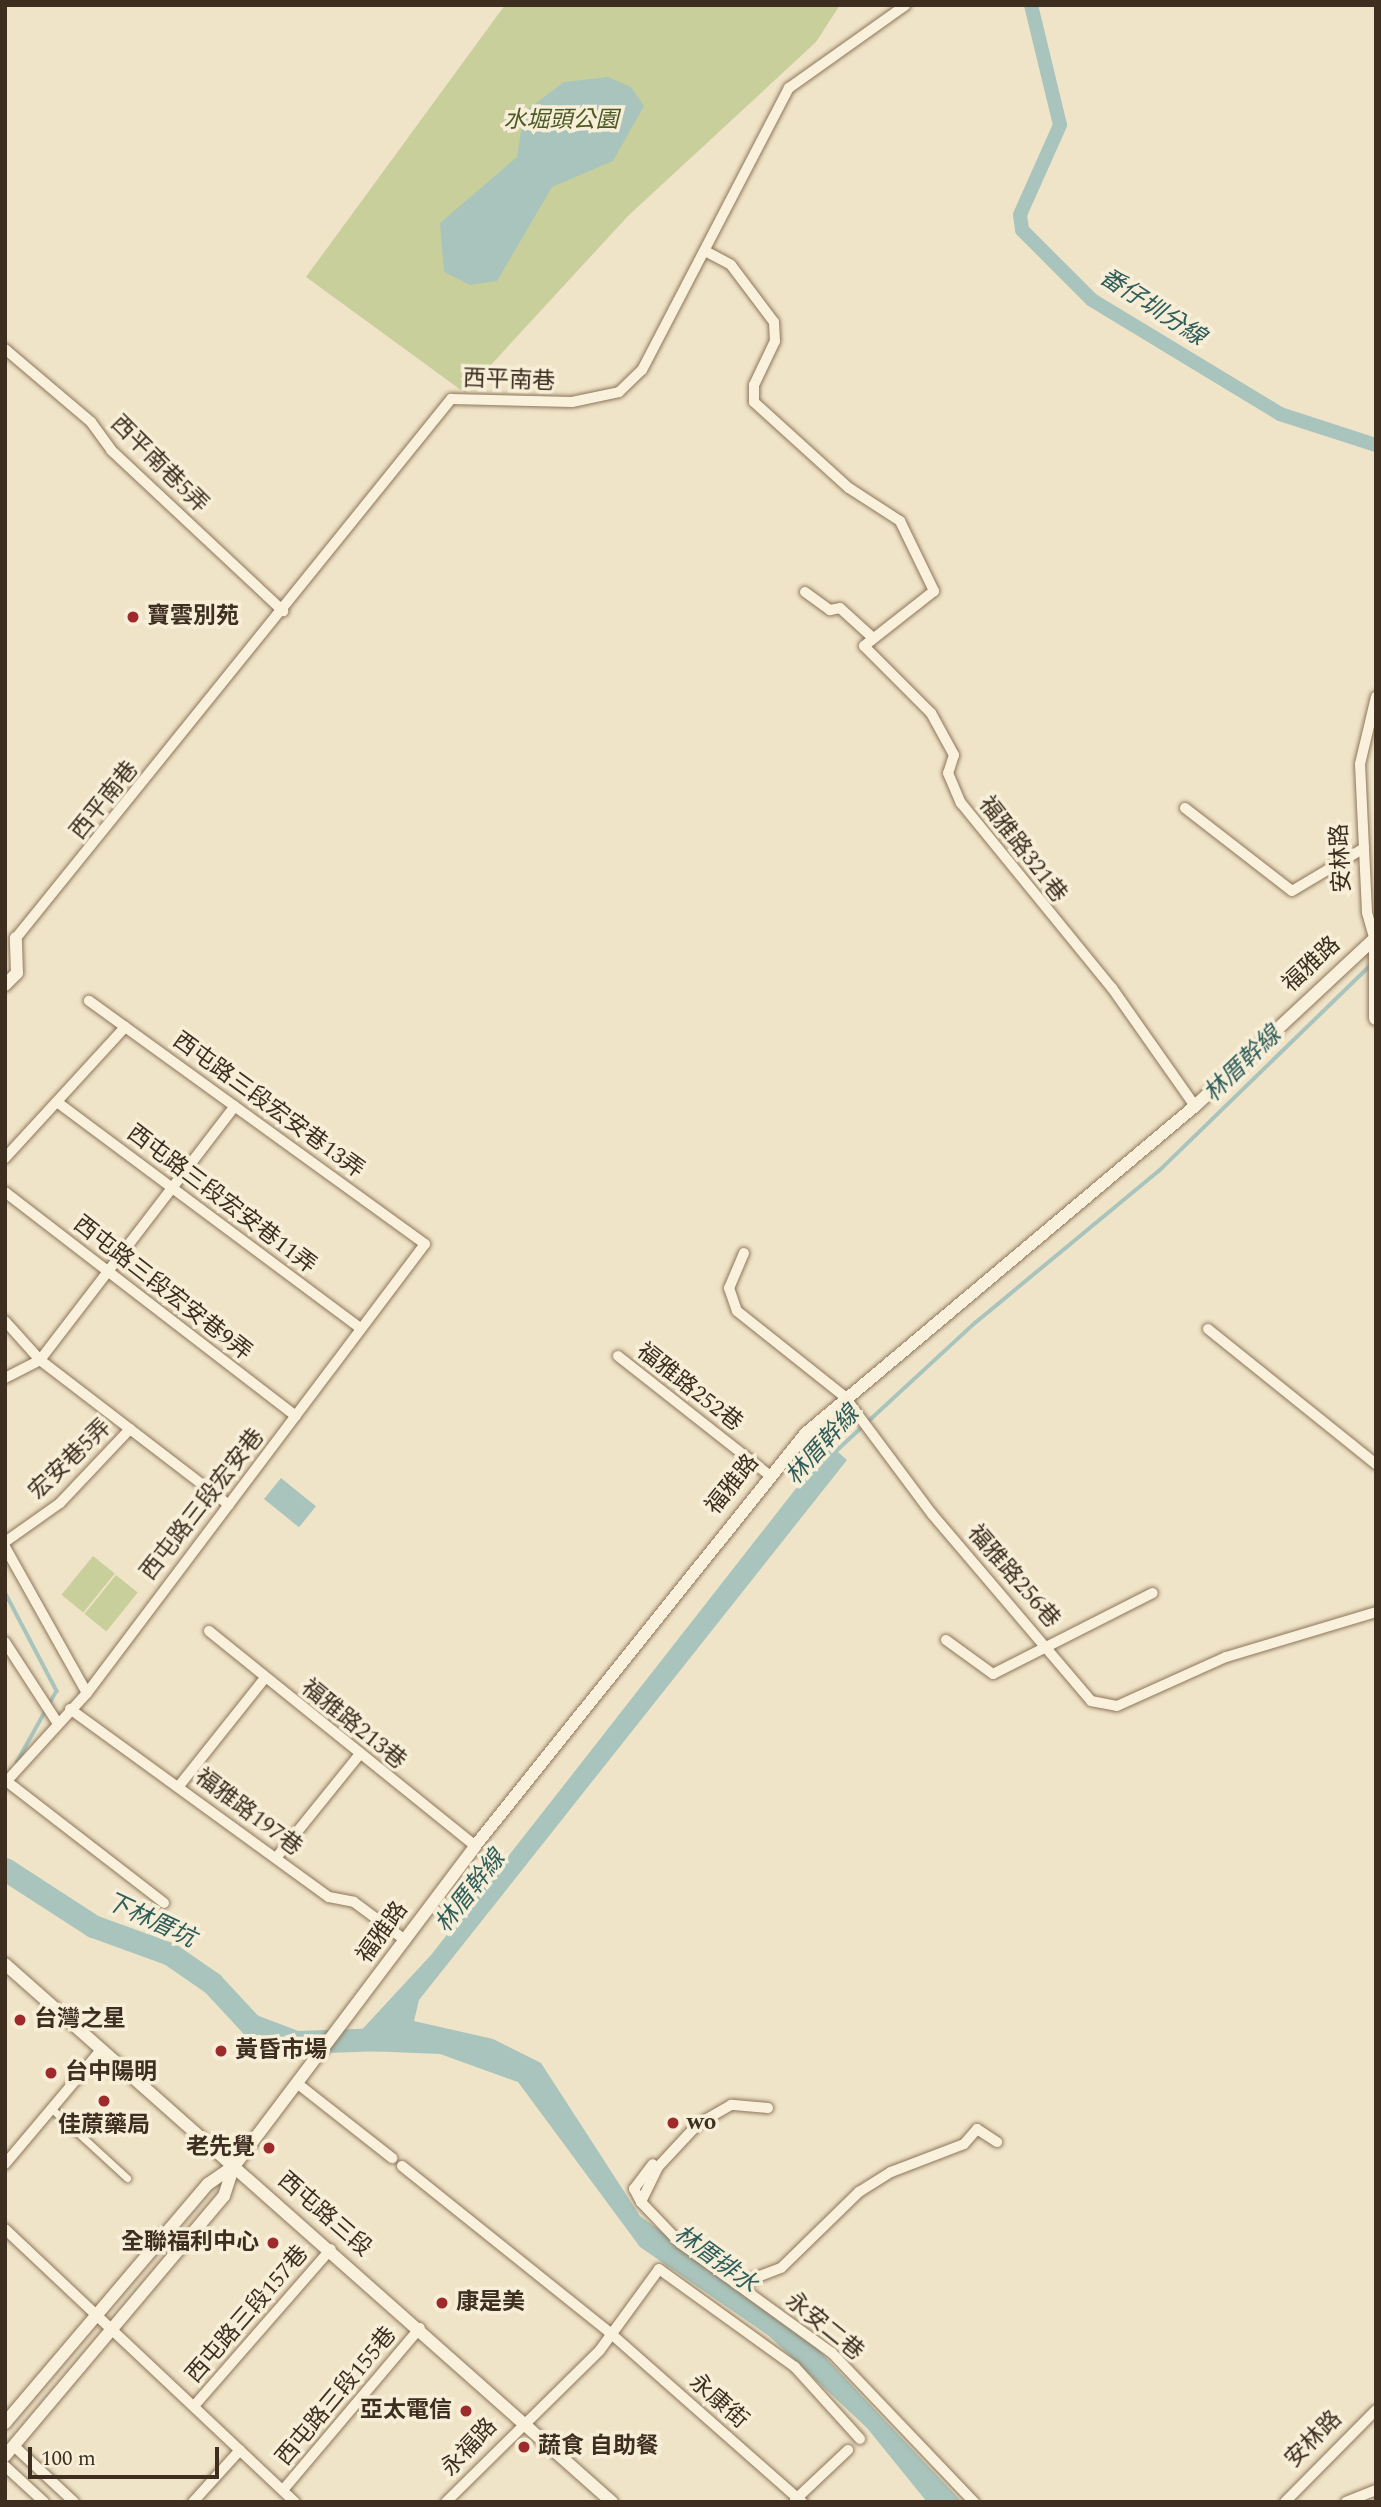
<!DOCTYPE html>
<html>
<head>
<meta charset="utf-8">
<style>
  body { margin:0 }
  #map { position:relative; width:1381px; height:2507px; overflow:hidden; background:#f0e4c8; font-family:Spectral,"Noto Sans TC",serif }
  div>[style] { position:absolute }
  .green>* { inset:0; background:#c9cf9b; transform-origin:0 0 }
  .water>* { inset:0; background:#a9c4bc; transform-origin:0 0 }
  .stream>* { height:3.5px; margin:-1.75px; padding:0 1.75px; transform-origin:1.75px; border-radius:1.75px; background:#a9c4bc }
  .canal>* { height:14px; margin:-7px; padding:0 7px; transform-origin:7px; border-radius:7px; background:#a9c4bc }
  .river>* { height:23px; margin:-11.5px; padding:0 11.5px; transform-origin:11.5px; border-radius:11.5px; background:#a9c4bc }
  .roads { filter:drop-shadow(0 0 2px #8d765c) drop-shadow(0 0 2px #8d765c) }
  .pedestrian>* { height:7px; margin:-3.5px; padding:0 3.5px; transform-origin:3.5px; border-radius:3.5px; background:#faf1dc }
  .minor>* { height:10px; margin:-5px; padding:0 5px; transform-origin:5px; border-radius:5px; background:#faf1dc }
  .tertiary>* { height:12px; margin:-6px; padding:0 6px; transform-origin:6px; border-radius:6px; background:#faf1dc }
  .secondary>* { height:14px; margin:-7px; padding:0 7px; transform-origin:7px; border-radius:7px; background:#faf1dc }
  .dots>* { width:19px; height:19px; translate:-50% -50%; box-sizing:border-box; border:4px solid #f7eed8; border-radius:50% }
  span { translate:-50% -50%; white-space:nowrap; text-align:center; line-height:1.15; -webkit-text-stroke:7px #f7eed8; paint-order:stroke }
  .park-label { font-size:23px; color:#4d5a26; font-style:italic }
  .street-label { font-size:23px; color:#3d2e20 }
  .poi-label { font-size:23px; color:#3d2e20; font-weight:700 }
  .left { translate:0 -50%; text-align:left }
  .right { translate:-100% -50%; text-align:right }
  .water-label { font-size:24px; color:#2f5d5a; font-style:italic }
  .frame { position:absolute; inset:0; border:7px solid #3d2e20; pointer-events:none }
  .scale { position:absolute; left:28px; top:2447px; width:191px; height:32px; box-sizing:border-box; border:4px solid #3d2e20; border-top:0; padding-left:9px; font-size:21px; line-height:24px; white-space:nowrap; color:#3d2e20; -webkit-text-stroke:5px #f7eed8; paint-order:stroke }
</style>
</head>
<body>
<div id="map">
  <div class="green">
    <div style="clip-path:polygon(505px 5px,840px 5px,816px 42px,628px 216px,465px 393px,306px 277px)"></div>
    <div style="left:93px;top:1556px;width:28px;height:50px;rotate:39deg"></div>
    <div style="left:116px;top:1575px;width:28px;height:50px;rotate:39deg"></div>
  </div>
  <div class="water">
    <div style="clip-path:polygon(608px 77px,631px 87px,644px 106px,613px 161px,552px 187px,497px 281px,470px 285px,444px 272px,440px 223px,517px 157px,524px 112px,564px 82px)"></div>
    <div style="clip-path:polygon(830px 1445px,847px 1460px,419px 2000px,414px 2021px,493px 2039px,541px 2063px,640px 2216px,811px 2342px,962px 2502px,927px 2502px,867px 2428px,769px 2336px,640px 2247px,518px 2082px,440px 2054px,343px 2050px,431px 1955px)"></div>
    <div style="left:281px;top:1478px;width:45px;height:27px;rotate:39deg"></div>
  </div>
  <div class="stream">
    <div style="left:834px;top:1453px;width:192px;rotate:-42.7deg"></div>
    <div style="left:975px;top:1323px;width:239px;rotate:-39.6deg"></div>
    <div style="left:1159px;top:1171px;width:297px;rotate:-44.2deg"></div>
    <div style="left:5px;top:1592px;width:112px;rotate:62.3deg"></div>
    <div style="left:57px;top:1691px;width:82px;rotate:119.1deg"></div>
  </div>
  <div class="canal">
    <div style="left:1031px;top:5px;width:123px;rotate:76.4deg"></div>
    <div style="left:1060px;top:125px;width:98px;rotate:114deg"></div>
    <div style="left:1020px;top:215px;width:15px;rotate:82deg"></div>
    <div style="left:1022px;top:230px;width:99px;rotate:45deg"></div>
    <div style="left:1092px;top:300px;width:220px;rotate:31.2deg"></div>
    <div style="left:1280px;top:414px;width:101px;rotate:17.9deg"></div>
  </div>
  <div class="river">
    <div style="left:5px;top:1869px;width:105px;rotate:32.9deg"></div>
    <div style="left:93px;top:1926px;width:82px;rotate:20deg"></div>
    <div style="left:170px;top:1954px;width:51px;rotate:34.6deg"></div>
    <div style="left:212px;top:1983px;width:57px;rotate:47.1deg"></div>
    <div style="left:251px;top:2025px;width:48px;rotate:20.7deg"></div>
    <div style="left:296px;top:2042px;width:88px;rotate:-2deg"></div>
  </div>
  <div class="roads">
    <div class="pedestrian">
      <div style="left:52px;top:2109px;width:102px;rotate:42.6deg"></div>
    </div>
    <div class="minor">
      <div style="left:707px;top:252px;width:27px;rotate:28deg"></div>
      <div style="left:731px;top:265px;width:71px;rotate:53deg"></div>
      <div style="left:774px;top:322px;width:19px;rotate:87deg"></div>
      <div style="left:775px;top:341px;width:49px;rotate:115.5deg"></div>
      <div style="left:754px;top:385px;width:17px;rotate:90deg"></div>
      <div style="left:754px;top:402px;width:128px;rotate:42.2deg"></div>
      <div style="left:849px;top:488px;width:61px;rotate:32.9deg"></div>
      <div style="left:900px;top:521px;width:78px;rotate:64.1deg"></div>
      <div style="left:934px;top:591px;width:89px;rotate:141.8deg"></div>
      <div style="left:864px;top:646px;width:95px;rotate:45deg"></div>
      <div style="left:931px;top:713px;width:48px;rotate:61.3deg"></div>
      <div style="left:954px;top:755px;width:19px;rotate:108deg"></div>
      <div style="left:948px;top:773px;width:33px;rotate:67deg"></div>
      <div style="left:961px;top:803px;width:239px;rotate:50.8deg"></div>
      <div style="left:1112px;top:988px;width:144px;rotate:54.9deg"></div>
      <div style="left:5px;top:349px;width:113px;rotate:40.3deg"></div>
      <div style="left:91px;top:422px;width:34px;rotate:54deg"></div>
      <div style="left:111px;top:450px;width:236px;rotate:43.1deg"></div>
      <div style="left:805px;top:592px;width:31px;rotate:36deg"></div>
      <div style="left:830px;top:610px;width:10px;rotate:-11deg"></div>
      <div style="left:840px;top:608px;width:45px;rotate:42.3deg"></div>
      <div style="left:1185px;top:808px;width:135px;rotate:37.8deg"></div>
      <div style="left:1292px;top:891px;width:84px;rotate:-30.8deg"></div>
      <div style="left:16px;top:938px;width:693px;rotate:-51.09deg"></div>
      <div style="left:451px;top:399px;width:121px;rotate:1.4deg"></div>
      <div style="left:572px;top:402px;width:48px;rotate:-12deg"></div>
      <div style="left:619px;top:392px;width:32px;rotate:-44deg"></div>
      <div style="left:642px;top:370px;width:318px;rotate:-62.5deg"></div>
      <div style="left:789px;top:88px;width:143px;rotate:-35.4deg"></div>
      <div style="left:1376px;top:944px;width:33px;rotate:-106deg"></div>
      <div style="left:1367px;top:912px;width:148px;rotate:-92.7deg"></div>
      <div style="left:1360px;top:764px;width:69px;rotate:-76.6deg"></div>
      <div style="left:57px;top:1102px;width:379px;rotate:36.7deg"></div>
      <div style="left:5px;top:1158px;width:178px;rotate:-47.5deg"></div>
      <div style="left:5px;top:1192px;width:367px;rotate:37.6deg"></div>
      <div style="left:744px;top:1253px;width:38px;rotate:113deg"></div>
      <div style="left:729px;top:1288px;width:24px;rotate:71deg"></div>
      <div style="left:737px;top:1311px;width:137px;rotate:38.5deg"></div>
      <div style="left:844px;top:1396px;width:147px;rotate:53.3deg"></div>
      <div style="left:932px;top:1514px;width:245px;rotate:49.6deg"></div>
      <div style="left:1091px;top:1701px;width:26px;rotate:11deg"></div>
      <div style="left:1117px;top:1706px;width:120px;rotate:-24.2deg"></div>
      <div style="left:1226px;top:1657px;width:157px;rotate:-16.7deg"></div>
      <div style="left:5px;top:1321px;width:52px;rotate:48.1deg"></div>
      <div style="left:40px;top:1360px;width:238px;rotate:37.5deg"></div>
      <div style="left:1208px;top:1329px;width:216px;rotate:38.8deg"></div>
      <div style="left:618px;top:1356px;width:192px;rotate:38.2deg"></div>
      <div style="left:5px;top:1378px;width:39px;rotate:-27deg"></div>
      <div style="left:40px;top:1360px;width:320px;rotate:-52.5deg"></div>
      <div style="left:5px;top:1542px;width:67px;rotate:-35.3deg"></div>
      <div style="left:60px;top:1503px;width:102px;rotate:-46.6deg"></div>
      <div style="left:5px;top:1547px;width:167px;rotate:60.7deg"></div>
      <div style="left:209px;top:1631px;width:342px;rotate:38.9deg"></div>
      <div style="left:946px;top:1640px;width:58px;rotate:35.9deg"></div>
      <div style="left:993px;top:1674px;width:179px;rotate:-26.9deg"></div>
      <div style="left:5px;top:1642px;width:95px;rotate:57deg"></div>
      <div style="left:70px;top:1709px;width:320px;rotate:36deg"></div>
      <div style="left:329px;top:1897px;width:25px;rotate:11deg"></div>
      <div style="left:354px;top:1902px;width:64px;rotate:36.7deg"></div>
      <div style="left:5px;top:1780px;width:201px;rotate:37.7deg"></div>
      <div style="left:5px;top:1783px;width:122px;rotate:-47.7deg"></div>
      <div style="left:87px;top:1693px;width:562px;rotate:-53.03deg"></div>
      <div style="left:425px;top:1244px;width:415px;rotate:-144.1deg"></div>
      <div style="left:179px;top:1786px;width:138px;rotate:-51.5deg"></div>
      <div style="left:276px;top:1858px;width:132px;rotate:-51.1deg"></div>
      <div style="left:298px;top:2084px;width:120px;rotate:38.2deg"></div>
      <div style="left:768px;top:2108px;width:37px;rotate:-175deg"></div>
      <div style="left:731px;top:2105px;width:38px;rotate:150deg"></div>
      <div style="left:698px;top:2124px;width:59px;rotate:132.9deg"></div>
      <div style="left:658px;top:2167px;width:39px;rotate:116deg"></div>
      <div style="left:641px;top:2202px;width:57px;rotate:46.4deg"></div>
      <div style="left:680px;top:2243px;width:188px;rotate:35.9deg"></div>
      <div style="left:832px;top:2353px;width:206px;rotate:46.4deg"></div>
      <div style="left:5px;top:2164px;width:150px;rotate:-49.9deg"></div>
      <div style="left:402px;top:2166px;width:264px;rotate:38.7deg"></div>
      <div style="left:608px;top:2331px;width:259px;rotate:41.4deg"></div>
      <div style="left:641px;top:2202px;width:15px;rotate:-118deg"></div>
      <div style="left:634px;top:2189px;width:31px;rotate:-53deg"></div>
      <div style="left:5px;top:2229px;width:398px;rotate:43.3deg"></div>
      <div style="left:739px;top:2284px;width:45px;rotate:-20.9deg"></div>
      <div style="left:781px;top:2268px;width:109px;rotate:-44.3deg"></div>
      <div style="left:859px;top:2192px;width:38px;rotate:-32deg"></div>
      <div style="left:891px;top:2172px;width:78px;rotate:-21deg"></div>
      <div style="left:964px;top:2144px;width:20px;rotate:-49deg"></div>
      <div style="left:977px;top:2129px;width:24px;rotate:33deg"></div>
      <div style="left:194px;top:2406px;width:208px;rotate:-48.9deg"></div>
      <div style="left:14px;top:2446px;width:82px;rotate:43deg"></div>
      <div style="left:5px;top:2466px;width:53px;rotate:42.7deg"></div>
      <div style="left:283px;top:2490px;width:212px;rotate:-49.8deg"></div>
      <div style="left:795px;top:2500px;width:73px;rotate:-43.3deg"></div>
      <div style="left:193px;top:2502px;width:70px;rotate:-47.9deg"></div>
      <div style="left:446px;top:2502px;width:216px;rotate:-44.6deg"></div>
      <div style="left:600px;top:2350px;width:100px;rotate:-53.9deg"></div>
      <div style="left:659px;top:2269px;width:168px;rotate:35.8deg"></div>
      <div style="left:795px;top:2367px;width:97px;rotate:47.9deg"></div>
      <div style="left:1285px;top:2502px;width:129px;rotate:-45.3deg"></div>
      <div style="left:1346px;top:2502px;width:32px;rotate:-22deg"></div>
    </div>
    <div class="tertiary">
      <div style="left:5px;top:985px;width:17px;rotate:-45deg"></div>
      <div style="left:17px;top:973px;width:35px;rotate:-92deg"></div>
      <div style="left:5px;top:1964px;width:811px;rotate:41.55deg"></div>
      <div style="left:5px;top:2423px;width:314px;rotate:-49.7deg"></div>
      <div style="left:208px;top:2184px;width:33px;rotate:-35deg"></div>
      <div style="left:235px;top:2165px;width:399px;rotate:-53deg"></div>
      <div style="left:475px;top:1846px;width:529px;rotate:-51.29deg"></div>
      <div style="left:806px;top:1433px;width:508px;rotate:-40.05deg"></div>
      <div style="left:1195px;top:1106px;width:242px;rotate:-43deg"></div>
      <div style="left:5px;top:2456px;width:340px;rotate:-49.9deg"></div>
      <div style="left:224px;top:2196px;width:32px;rotate:-72deg"></div>
    </div>
    <div class="secondary">
      <div style="left:1376px;top:937px;width:81px;rotate:90deg"></div>
    </div>
  </div>
  <div class="dots">
    <div style="left:133px;top:617px;background:#9e2a2b"></div>
    <div style="left:20px;top:2020px;background:#9e2a2b"></div>
    <div style="left:221px;top:2051px;background:#9e2a2b"></div>
    <div style="left:51px;top:2073px;background:#9e2a2b"></div>
    <div style="left:104px;top:2101px;background:#9e2a2b"></div>
    <div style="left:673px;top:2123px;background:#9e2a2b"></div>
    <div style="left:269px;top:2148px;background:#9e2a2b"></div>
    <div style="left:273px;top:2243px;background:#9e2a2b"></div>
    <div style="left:442px;top:2303px;background:#9e2a2b"></div>
    <div style="left:466px;top:2411px;background:#9e2a2b"></div>
    <div style="left:524px;top:2447px;background:#9e2a2b"></div>
  </div>
  <div class="park-label">
    <span style="left:561px;top:121px">水堀頭公園</span>
  </div>
  <div class="street-label">
    <span style="left:509px;top:381px;rotate:2deg">西平南巷</span>
    <span style="left:159px;top:465px;rotate:45deg">西平南巷5弄</span>
    <span style="left:105px;top:801px;rotate:-51deg">西平南巷</span>
    <span style="left:1022px;top:850px;rotate:52deg">福雅路321巷</span>
    <span style="left:1342px;top:858px;rotate:-93deg">安林路</span>
    <span style="left:1312px;top:965px;rotate:-43deg">福雅路</span>
    <span style="left:268px;top:1106px;rotate:36deg">西屯路三段宏安巷13弄</span>
    <span style="left:221px;top:1200px;rotate:37deg">西屯路三段宏安巷11弄</span>
    <span style="left:162px;top:1289px;rotate:38deg">西屯路三段宏安巷9弄</span>
    <span style="left:689px;top:1388px;rotate:38deg">福雅路252巷</span>
    <span style="left:71px;top:1460px;rotate:-44deg">宏安巷5弄</span>
    <span style="left:733px;top:1485px;rotate:-51deg">福雅路</span>
    <span style="left:203px;top:1505px;rotate:-52deg">西屯路三段宏安巷</span>
    <span style="left:1013px;top:1577px;rotate:49deg">福雅路256巷</span>
    <span style="left:353px;top:1725px;rotate:39deg">福雅路213巷</span>
    <span style="left:248px;top:1813px;rotate:37deg">福雅路197巷</span>
    <span style="left:383px;top:1933px;rotate:-54deg">福雅路</span>
    <span style="left:324px;top:2215px;rotate:41deg">西屯路三段</span>
    <span style="left:248px;top:2315px;rotate:-49deg">西屯路三段157巷</span>
    <span style="left:824px;top:2327px;rotate:39deg">永安二巷</span>
    <span style="left:337px;top:2397px;rotate:-50deg">西屯路三段155巷</span>
    <span style="left:718px;top:2402px;rotate:41deg">永康街</span>
    <span style="left:1314px;top:2440px;rotate:-45deg">安林路</span>
    <span style="left:470px;top:2448px;rotate:-47deg">永福路</span>
  </div>
  <div class="poi-label">
    <span class="left" style="left:147px;top:617px">寶雲別苑</span>
    <span class="left" style="left:34px;top:2020px">台灣之星</span>
    <span class="left" style="left:235px;top:2051px">黃昏市場</span>
    <span class="left" style="left:65px;top:2073px">台中陽明</span>
    <span class="left" style="left:687px;top:2123px">wo</span>
    <span style="left:104px;top:2126px">佳蒝藥局</span>
    <span class="right" style="left:255px;top:2148px">老先覺</span>
    <span class="right" style="left:259px;top:2243px">全聯福利中心</span>
    <span class="left" style="left:456px;top:2303px">康是美</span>
    <span class="right" style="left:452px;top:2411px">亞太電信</span>
    <span class="left" style="left:538px;top:2447px">蔬食 自助餐</span>
  </div>
  <div class="water-label">
    <span style="left:1152px;top:308px;rotate:33deg">番仔圳分線</span>
    <span style="left:1243px;top:1065px;rotate:-44deg">林厝幹線</span>
    <span style="left:823px;top:1446px;rotate:-48deg">林厝幹線</span>
    <span style="left:471px;top:1892px;rotate:-52deg">林厝幹線</span>
    <span style="left:150px;top:1921px;rotate:25deg">下林厝坑</span>
    <span style="left:715px;top:2260px;rotate:36deg">林厝排水</span>
  </div>
  <div class="frame"></div>
  <div class="scale">100 m</div>
</div>
</body>
</html>
